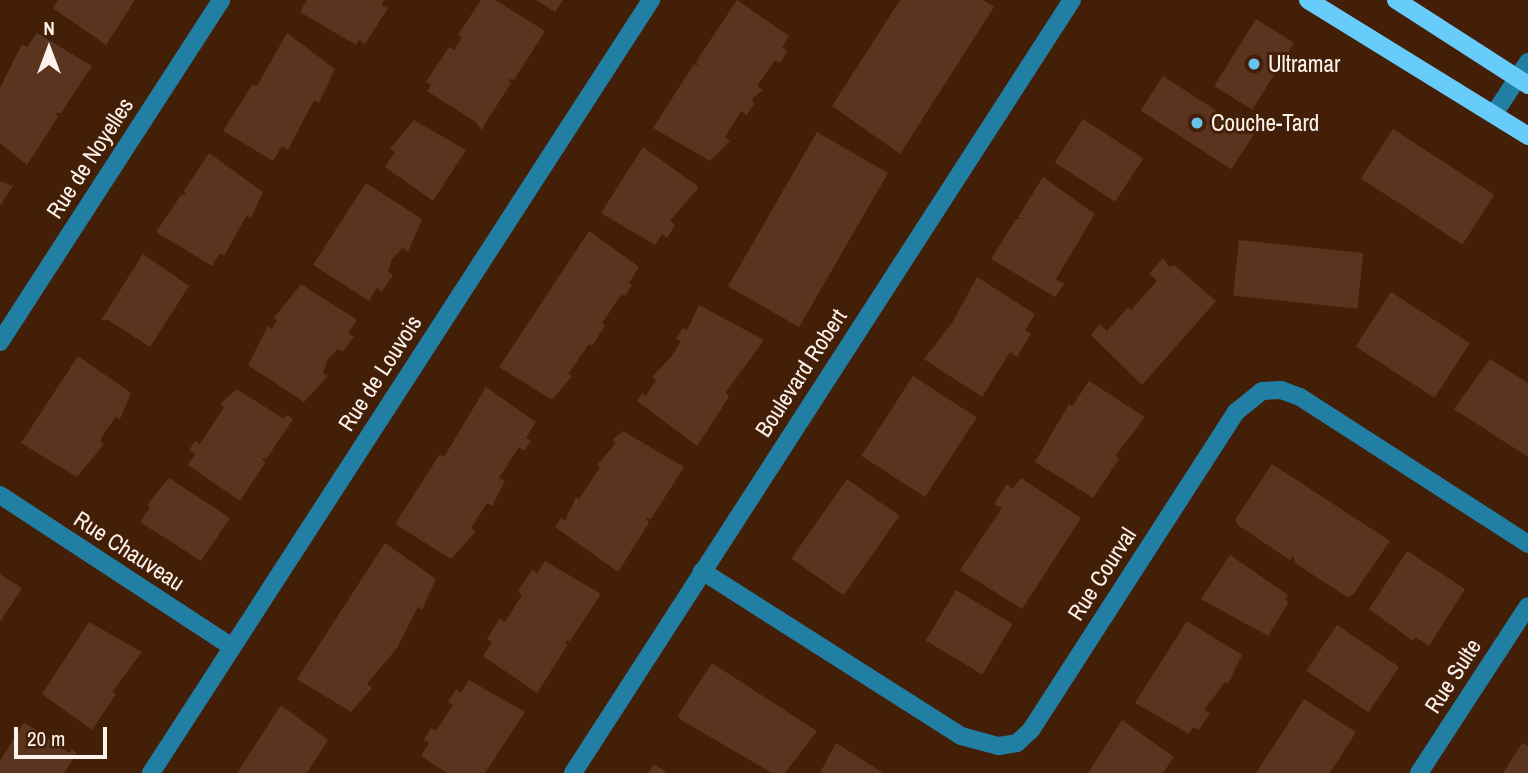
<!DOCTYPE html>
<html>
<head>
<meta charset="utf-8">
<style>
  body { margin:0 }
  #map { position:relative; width:1528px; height:773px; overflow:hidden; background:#431f08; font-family:"Archivo Narrow",sans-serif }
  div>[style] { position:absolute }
  .building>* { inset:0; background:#5a341e; transform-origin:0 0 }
  .minor>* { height:18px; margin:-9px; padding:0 9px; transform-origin:9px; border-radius:9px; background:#217fa4 }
  .major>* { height:18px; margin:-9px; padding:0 9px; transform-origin:9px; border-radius:9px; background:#67ccfa }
  .dots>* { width:19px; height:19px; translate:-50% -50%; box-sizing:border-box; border:4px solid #431f08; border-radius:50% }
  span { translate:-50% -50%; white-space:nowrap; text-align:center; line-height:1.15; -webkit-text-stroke:6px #431f08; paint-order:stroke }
  .poi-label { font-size:23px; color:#fdf3ed }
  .left { translate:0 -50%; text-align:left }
  .street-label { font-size:23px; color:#fdf3ed }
  .north { position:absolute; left:14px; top:14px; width:70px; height:70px; -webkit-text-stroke:5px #431f08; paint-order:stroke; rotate:0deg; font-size:19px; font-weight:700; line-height:28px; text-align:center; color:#fdf3ed }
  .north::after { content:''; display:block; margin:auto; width:24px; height:32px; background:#fdf3ed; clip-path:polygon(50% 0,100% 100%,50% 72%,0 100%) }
  .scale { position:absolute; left:14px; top:727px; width:93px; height:32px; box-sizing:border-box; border:4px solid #fdf3ed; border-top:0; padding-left:9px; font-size:21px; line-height:24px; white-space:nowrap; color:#fdf3ed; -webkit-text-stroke:5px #431f08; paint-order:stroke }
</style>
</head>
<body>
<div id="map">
  <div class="building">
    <div style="clip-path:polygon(58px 0,135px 0,106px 45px,53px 8px)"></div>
    <div style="clip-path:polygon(307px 0,384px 0,382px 5px,388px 8px,365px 44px,359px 40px,356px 45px,300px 12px)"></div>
    <div style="clip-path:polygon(481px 0,495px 0,545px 31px,514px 80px,508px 79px,511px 83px,481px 130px,476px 122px,427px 91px,431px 85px,426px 82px,449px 47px,454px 50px,457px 45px,462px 38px,458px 35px)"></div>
    <div style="clip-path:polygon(536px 0,563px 0,555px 12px)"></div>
    <div style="clip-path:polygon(737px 0,789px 36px,782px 48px,788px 51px,780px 63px,775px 60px,757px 86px,763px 90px,752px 99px,754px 104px,747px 115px,741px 111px,725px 137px,730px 141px,710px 161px,653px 128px,694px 64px,699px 66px,696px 62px)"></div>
    <div style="clip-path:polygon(900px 0,983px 0,994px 7px,900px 154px,832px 106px)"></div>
    <div style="left:1256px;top:19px;width:45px;height:79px;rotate:32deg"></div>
    <div style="clip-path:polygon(37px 33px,92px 66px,61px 113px,56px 113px,58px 117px,27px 165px,0 143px,0 88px,22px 44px,27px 47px)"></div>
    <div style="clip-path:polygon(287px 33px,335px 69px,319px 103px,314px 100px,288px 150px,282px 146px,273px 161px,223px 131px,252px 85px,257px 86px)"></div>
    <div style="left:1163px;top:76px;width:108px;height:41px;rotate:33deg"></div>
    <div style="left:1083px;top:119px;width:72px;height:52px;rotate:33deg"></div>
    <div style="clip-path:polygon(414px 120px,466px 150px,433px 201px,385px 167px,395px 152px,390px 149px)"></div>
    <div style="left:1393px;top:129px;width:121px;height:59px;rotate:33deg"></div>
    <div style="left:817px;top:132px;width:82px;height:178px;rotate:30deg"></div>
    <div style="clip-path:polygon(643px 147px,699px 187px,670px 221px,675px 225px,667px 238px,662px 234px,655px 245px,601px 213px)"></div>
    <div style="clip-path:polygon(209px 153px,263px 192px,251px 218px,247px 215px,224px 256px,220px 253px,212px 266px,156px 232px,181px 195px,186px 195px,184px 191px)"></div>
    <div style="clip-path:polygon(1043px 177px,1095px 214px,1056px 279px,1064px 284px,1055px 297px,991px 259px,1016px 219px,1021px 219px,1018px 217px)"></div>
    <div style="clip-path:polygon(0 181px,13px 186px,0 206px)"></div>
    <div style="clip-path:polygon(366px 183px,422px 219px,408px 252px,403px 248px,392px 259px,388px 272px,393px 275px,382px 292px,377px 288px,369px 301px,313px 265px)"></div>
    <div style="clip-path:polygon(589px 231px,639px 267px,629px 283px,632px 285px,625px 296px,622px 294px,602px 323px,605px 326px,599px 335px,592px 346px,589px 344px,568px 374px,572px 376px,552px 400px,499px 367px)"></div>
    <div style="left:1239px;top:240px;width:125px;height:56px;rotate:6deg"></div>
    <div style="clip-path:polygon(143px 254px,189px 286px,150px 347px,108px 320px,101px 320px)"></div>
    <div style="clip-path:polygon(1163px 258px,1169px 267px,1174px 265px,1216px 301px,1142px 385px,1091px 335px,1100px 324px,1107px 331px,1128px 307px,1131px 310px,1157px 281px,1149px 274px)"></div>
    <div style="clip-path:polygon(977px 277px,1035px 314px,1025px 330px,1031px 334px,1017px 357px,1010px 352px,982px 397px,924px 359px,952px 323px)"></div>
    <div style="clip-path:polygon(301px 284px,357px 320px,348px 333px,354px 336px,343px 352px,338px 349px,328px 359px,323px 373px,328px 376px,304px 402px,248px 365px,268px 326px,272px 329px,277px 320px,274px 318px)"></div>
    <div style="left:1391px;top:292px;width:94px;height:65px;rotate:33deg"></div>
    <div style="clip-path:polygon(699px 305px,764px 340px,726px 392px,729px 397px,697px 446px,637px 401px,642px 393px,646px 396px,656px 380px,652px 377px,671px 357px,681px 341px,676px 338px,683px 328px,687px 330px)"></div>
    <div style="clip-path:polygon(78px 356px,131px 393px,120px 419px,116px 417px,106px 430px,100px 441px,104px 444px,77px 477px,21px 443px)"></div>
    <div style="clip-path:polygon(1490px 359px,1528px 383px,1528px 457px,1454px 409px)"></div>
    <div style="left:913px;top:376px;width:76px;height:95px;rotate:33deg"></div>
    <div style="clip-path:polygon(1089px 381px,1145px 417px,1116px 455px,1119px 459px,1093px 498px,1035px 462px,1069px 404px,1072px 406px)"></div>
    <div style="clip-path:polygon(486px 387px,536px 422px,526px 438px,531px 441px,524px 451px,519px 447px,499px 478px,505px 481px,492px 506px,487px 503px,471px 528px,476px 531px,451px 559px,395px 524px,440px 454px,444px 457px)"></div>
    <div style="clip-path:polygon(237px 389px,284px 419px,286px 415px,293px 419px,267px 458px,262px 458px,265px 463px,240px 501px,188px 465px,195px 454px,189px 450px,195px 441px,200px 444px,224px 407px,220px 404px)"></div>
    <div style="clip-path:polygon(623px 431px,684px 467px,651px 519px,646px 518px,649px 523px,618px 572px,555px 527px,561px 518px,565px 521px,576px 497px,579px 499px,600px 467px,597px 465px,616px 443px,612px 440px)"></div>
    <div style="clip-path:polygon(1272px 464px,1390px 541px,1353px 595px,1347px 597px,1295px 563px,1293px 556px,1290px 560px,1239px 526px,1235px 520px)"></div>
    <div style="clip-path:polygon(169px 478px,230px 518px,201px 561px,140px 522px,150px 507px,147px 505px)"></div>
    <div style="clip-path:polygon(1021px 478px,1081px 518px,1022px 609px,960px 570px,1002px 508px,994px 504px,1007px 484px,1012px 489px)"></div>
    <div style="left:847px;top:479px;width:64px;height:97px;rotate:35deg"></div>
    <div style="clip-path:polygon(385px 543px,436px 579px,422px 610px,418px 607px,397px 648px,367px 684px,372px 688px,351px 712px,297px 679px)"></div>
    <div style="clip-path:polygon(1407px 551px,1465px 589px,1429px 646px,1415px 637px,1413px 641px,1369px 609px)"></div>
    <div style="clip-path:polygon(1230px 555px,1288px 595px,1285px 600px,1289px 602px,1268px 636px,1201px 599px)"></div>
    <div style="clip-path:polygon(545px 561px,601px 594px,570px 641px,565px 641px,567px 646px,537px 693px,483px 656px,492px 642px,487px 639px,500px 618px,505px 622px,522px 595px,518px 591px,532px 570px,537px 573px)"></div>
    <div style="clip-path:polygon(0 574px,22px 588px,0 622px)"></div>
    <div style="left:956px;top:590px;width:66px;height:59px;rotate:31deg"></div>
    <div style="clip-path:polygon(1187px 621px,1242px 655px,1228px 684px,1225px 682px,1204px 710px,1210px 713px,1199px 730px,1193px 727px,1189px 734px,1135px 703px)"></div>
    <div style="clip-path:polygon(89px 622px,142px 652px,112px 692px,116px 694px,92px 730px,42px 694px)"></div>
    <div style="left:1337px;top:625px;width:75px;height:55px;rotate:34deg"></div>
    <div style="clip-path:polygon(712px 663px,817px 731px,785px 773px,772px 773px,681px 720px,678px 715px)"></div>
    <div style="clip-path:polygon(469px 680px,525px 712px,485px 773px,447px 773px,421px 756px,429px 743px,424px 740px,431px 728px,436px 731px,453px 705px,448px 702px,456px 689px,461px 693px)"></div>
    <div style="clip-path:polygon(1304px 699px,1356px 732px,1330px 773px,1256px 773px)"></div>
    <div style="clip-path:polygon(281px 705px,328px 740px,307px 773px,237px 773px)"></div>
    <div style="clip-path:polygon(1122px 720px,1174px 757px,1163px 773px,1088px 773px)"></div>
    <div style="clip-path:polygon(24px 722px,69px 753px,72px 749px,77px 753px,64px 773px,0 773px,0 761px)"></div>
    <div style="clip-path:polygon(836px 743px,877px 769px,883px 773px,820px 773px)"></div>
    <div style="clip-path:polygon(1522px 743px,1528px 746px,1528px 773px,1503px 773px)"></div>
    <div style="clip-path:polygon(654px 764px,668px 773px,648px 773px)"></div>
  </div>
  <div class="minor">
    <div style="left:1494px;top:114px;width:62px;rotate:-56.8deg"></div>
    <div style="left:0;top:342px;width:407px;rotate:-57.1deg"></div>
    <div style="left:0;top:495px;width:277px;rotate:33.2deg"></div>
    <div style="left:702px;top:571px;width:307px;rotate:32.5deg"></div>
    <div style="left:961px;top:736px;width:39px;rotate:15deg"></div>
    <div style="left:999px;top:746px;width:18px;rotate:-9deg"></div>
    <div style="left:1017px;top:743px;width:19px;rotate:-43deg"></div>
    <div style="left:1031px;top:730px;width:378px;rotate:-57.2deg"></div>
    <div style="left:1236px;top:412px;width:33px;rotate:-39deg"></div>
    <div style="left:1262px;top:391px;width:19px;rotate:-3deg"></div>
    <div style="left:1281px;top:390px;width:20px;rotate:20deg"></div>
    <div style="left:1300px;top:397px;width:271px;rotate:32.8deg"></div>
    <div style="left:151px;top:773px;width:921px;rotate:-57.1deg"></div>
    <div style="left:573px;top:773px;width:920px;rotate:-57.16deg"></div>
    <div style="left:1419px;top:773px;width:199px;rotate:-56.9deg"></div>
  </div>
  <div class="major">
    <div style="left:1308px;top:0;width:259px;rotate:31.7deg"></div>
    <div style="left:1396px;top:0;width:157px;rotate:32.8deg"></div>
  </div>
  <div class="dots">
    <div style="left:1254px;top:64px;background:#66c4ef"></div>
    <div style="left:1197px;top:123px;background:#66c4ef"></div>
  </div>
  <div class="poi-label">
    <span class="left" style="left:1268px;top:64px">Ultramar</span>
    <span class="left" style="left:1211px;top:123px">Couche-Tard</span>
  </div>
  <div class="street-label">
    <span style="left:90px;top:158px;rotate:-57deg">Rue de Noyelles</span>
    <span style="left:380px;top:373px;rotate:-57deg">Rue de Louvois</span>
    <span style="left:801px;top:373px;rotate:-57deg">Boulevard Robert</span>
    <span style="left:129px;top:551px;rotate:33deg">Rue Chauveau</span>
    <span style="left:1102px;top:574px;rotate:-57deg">Rue Courval</span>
    <span style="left:1453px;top:676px;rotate:-57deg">Rue Sulte</span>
  </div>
  <div class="north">N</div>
  <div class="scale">20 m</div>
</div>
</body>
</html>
